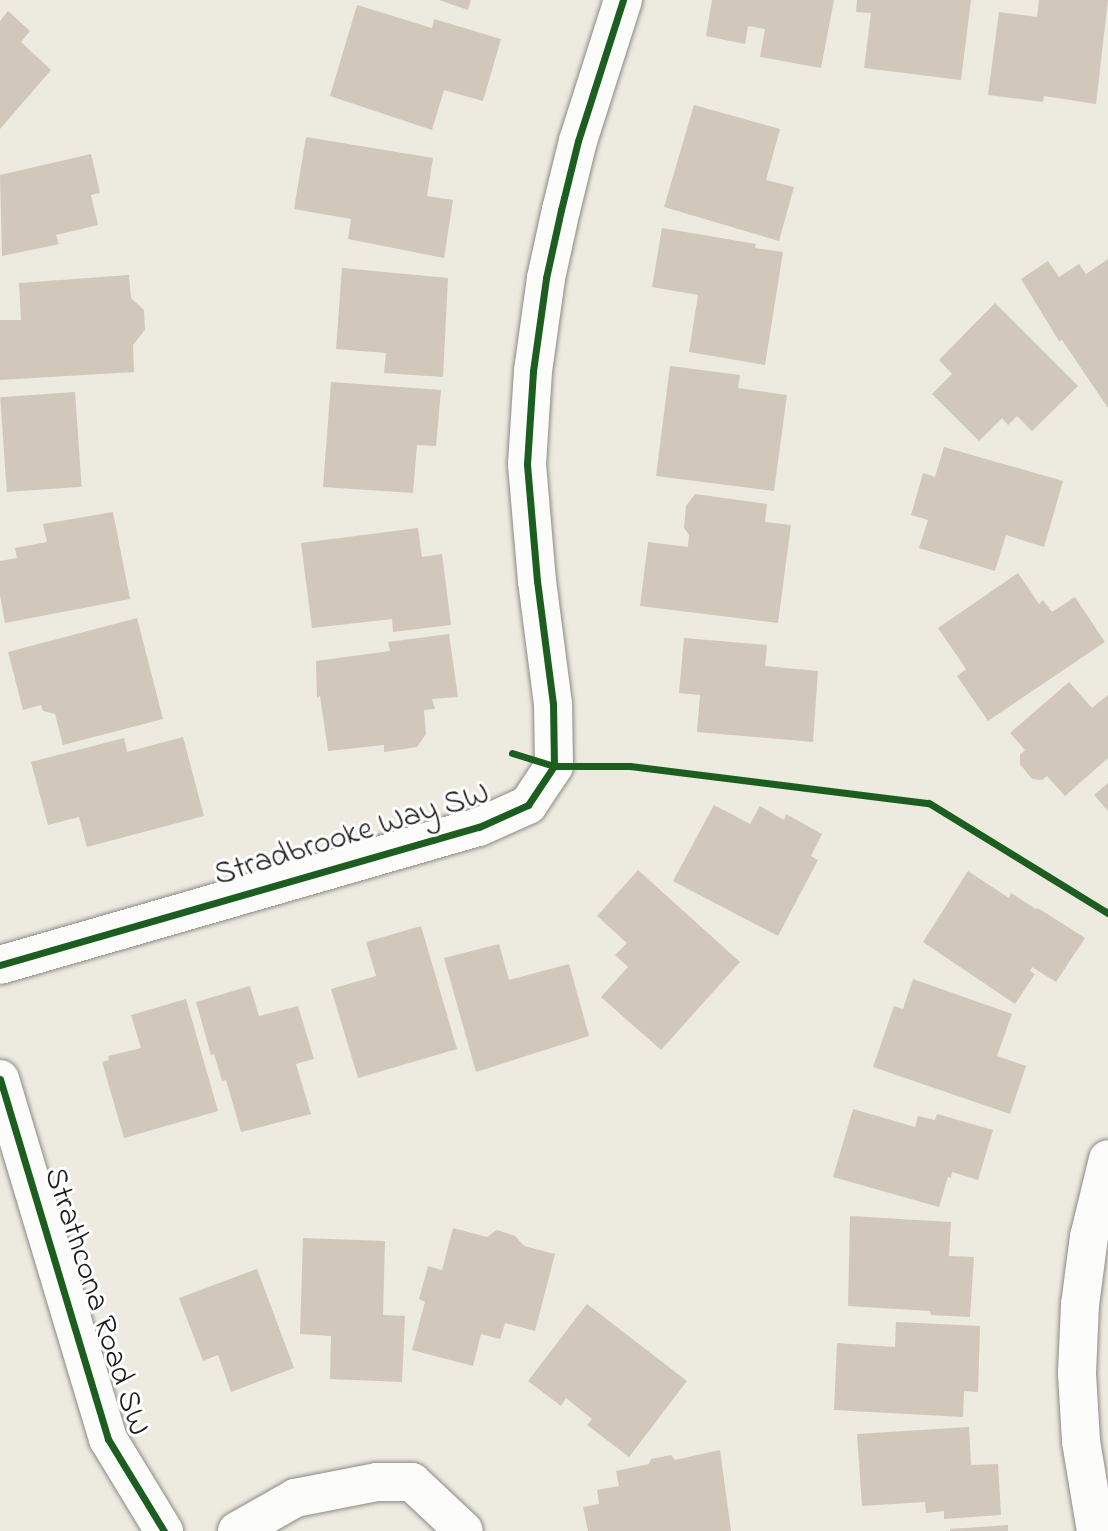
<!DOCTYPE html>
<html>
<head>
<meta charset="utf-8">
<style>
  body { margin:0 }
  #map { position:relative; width:1108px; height:1531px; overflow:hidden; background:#edeae0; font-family:"Indie Flower",sans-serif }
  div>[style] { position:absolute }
  .building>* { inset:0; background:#d2c7bb; transform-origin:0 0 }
  .roads { filter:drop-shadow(0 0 2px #8b8a84) drop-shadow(0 0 2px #8b8a84) }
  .minor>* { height:38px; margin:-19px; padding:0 19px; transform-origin:19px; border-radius:19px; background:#fcfcfa }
  .cycleway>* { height:7px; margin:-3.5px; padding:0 3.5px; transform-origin:3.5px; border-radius:3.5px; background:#1b5e20 }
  span { translate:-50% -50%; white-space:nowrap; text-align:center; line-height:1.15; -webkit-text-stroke:6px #fff; paint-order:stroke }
  .street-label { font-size:32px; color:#1c1c1c }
</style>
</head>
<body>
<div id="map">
  <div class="building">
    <div style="clip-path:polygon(439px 0,471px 0,468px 10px)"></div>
    <div style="clip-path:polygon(712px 0,834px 0,821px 68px,760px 57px,765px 29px,748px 26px,745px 44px,706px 36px)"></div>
    <div style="clip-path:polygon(857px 0,971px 0,961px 80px,864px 68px,871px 13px,856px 12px)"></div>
    <div style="clip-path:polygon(1039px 0,1108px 0,1096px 104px,1044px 96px,1043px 102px,988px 95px,999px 12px,1037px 17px)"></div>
    <div style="clip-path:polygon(357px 5px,432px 28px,434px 19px,501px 39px,483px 101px,444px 90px,432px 130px,330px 96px)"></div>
    <div style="clip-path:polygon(8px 11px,30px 31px,21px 42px,51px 70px,0 129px,0 21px)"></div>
    <div style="clip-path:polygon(694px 105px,780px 129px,766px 180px,794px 187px,779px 241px,664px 207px)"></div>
    <div style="clip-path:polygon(306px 137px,433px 158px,427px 196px,453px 200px,444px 258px,348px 239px,351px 219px,294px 209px)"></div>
    <div style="clip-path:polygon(91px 154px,100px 193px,91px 195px,98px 225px,56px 235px,59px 244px,2px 256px,0 175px)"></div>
    <div style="clip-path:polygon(662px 228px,756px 244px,755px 248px,783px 252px,765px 365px,689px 352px,698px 295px,652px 287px)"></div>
    <div style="clip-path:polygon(1108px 259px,1108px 408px,1062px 340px,1059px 341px,1021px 279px,1048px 261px,1059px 277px,1079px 264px,1086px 274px)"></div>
    <div style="clip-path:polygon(342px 268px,448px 278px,443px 377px,384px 373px,386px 353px,336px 349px)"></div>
    <div style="clip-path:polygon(129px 275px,131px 298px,144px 310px,145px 330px,133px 345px,134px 372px,0 380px,0 320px,21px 320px,19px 283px)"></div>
    <div style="clip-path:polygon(995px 303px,1078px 386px,1032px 431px,1017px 416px,1008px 425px,1002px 418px,979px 441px,932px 394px,952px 374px,939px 360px)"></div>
    <div style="clip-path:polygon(670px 366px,740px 375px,738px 388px,787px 395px,774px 491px,656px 476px)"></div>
    <div style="clip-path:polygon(331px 382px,441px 390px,436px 446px,417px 445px,413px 493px,323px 487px)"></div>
    <div style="left:75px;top:392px;width:95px;height:75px;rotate:86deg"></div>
    <div style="clip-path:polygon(944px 447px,1063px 481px,1044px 547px,1006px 535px,995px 571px,919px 548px,928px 520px,911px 515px,923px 473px,935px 477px)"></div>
    <div style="clip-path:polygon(695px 494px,767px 504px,765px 522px,791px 525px,778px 623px,640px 606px,648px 542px,688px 547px,689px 535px,684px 528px,686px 506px)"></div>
    <div style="clip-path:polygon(113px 512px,130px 599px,5px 623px,0 595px,0 561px,17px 558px,15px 548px,47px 542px,43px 524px)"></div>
    <div style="clip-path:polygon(418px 528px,422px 557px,442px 554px,451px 625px,393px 632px,392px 619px,312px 628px,301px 543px)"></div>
    <div style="clip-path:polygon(1018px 573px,1039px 604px,1043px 600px,1052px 612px,1075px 597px,1105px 642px,988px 721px,957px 676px,966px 669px,938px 628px)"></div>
    <div style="clip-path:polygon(137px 618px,163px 719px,63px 745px,55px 714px,43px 711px,41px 705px,23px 710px,8px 652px)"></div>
    <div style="clip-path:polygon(449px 634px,458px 697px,432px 699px,435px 709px,424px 710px,426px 734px,417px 747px,384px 752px,384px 745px,328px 751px,320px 696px,317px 698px,316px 661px,390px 651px,388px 642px)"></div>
    <div style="clip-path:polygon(684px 638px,767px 645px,765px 666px,818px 671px,813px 742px,697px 732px,700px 695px,679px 693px)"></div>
    <div style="clip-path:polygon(1069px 682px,1092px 708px,1108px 695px,1108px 758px,1065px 796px,1047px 776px,1042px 780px,1032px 779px,1020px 764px,1020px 755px,1025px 750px,1010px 733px)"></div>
    <div style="clip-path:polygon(183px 737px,204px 816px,87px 847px,79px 817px,48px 825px,31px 762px,124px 738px,127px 752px)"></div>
    <div style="clip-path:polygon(1108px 783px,1108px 811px,1094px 795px)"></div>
    <div style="clip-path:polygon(714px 805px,750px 824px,760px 806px,784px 820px,786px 814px,822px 834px,811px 856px,818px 860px,778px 936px,673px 881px)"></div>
    <div style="clip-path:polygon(638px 870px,740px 962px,661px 1050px,601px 997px,628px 967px,615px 955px,627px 943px,597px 916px)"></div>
    <div style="clip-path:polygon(968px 871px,1009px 898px,1011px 893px,1036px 909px,1038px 908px,1085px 938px,1056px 982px,1032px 967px,1030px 971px,1035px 974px,1015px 1004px,923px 942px)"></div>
    <div style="clip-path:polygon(421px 926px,457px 1049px,358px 1078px,331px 989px,376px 976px,366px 942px)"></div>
    <div style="clip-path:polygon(499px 944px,509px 980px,569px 964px,589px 1036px,476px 1072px,444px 958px)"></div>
    <div style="clip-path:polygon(913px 979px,1012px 1014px,997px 1056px,1026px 1066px,1010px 1114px,873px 1067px,894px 1006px,903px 1009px)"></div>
    <div style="clip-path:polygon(250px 986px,259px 1016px,298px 1006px,314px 1059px,296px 1064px,311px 1114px,241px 1132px,226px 1080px,222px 1081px,214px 1054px,211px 1055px,196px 1002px)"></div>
    <div style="clip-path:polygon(186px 999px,218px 1111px,124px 1138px,102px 1062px,109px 1060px,108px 1056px,141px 1048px,131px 1015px)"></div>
    <div style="clip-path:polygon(853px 1109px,915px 1127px,918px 1116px,935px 1120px,937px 1114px,993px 1130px,978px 1180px,952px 1172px,951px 1178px,948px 1177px,939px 1207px,833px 1177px)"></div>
    <div style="clip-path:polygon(850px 1216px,951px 1222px,949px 1256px,974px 1257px,970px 1317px,931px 1315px,930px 1311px,848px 1306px)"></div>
    <div style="clip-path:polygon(453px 1228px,487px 1237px,497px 1230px,515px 1236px,524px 1246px,555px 1254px,535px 1331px,505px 1323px,500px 1339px,481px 1334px,473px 1366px,412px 1350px,425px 1302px,419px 1299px,428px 1266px,442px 1270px)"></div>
    <div style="clip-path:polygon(303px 1238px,385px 1241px,383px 1315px,405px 1316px,402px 1382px,330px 1379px,331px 1336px,300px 1334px)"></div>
    <div style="clip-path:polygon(257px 1269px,294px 1368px,231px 1392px,218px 1355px,203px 1361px,179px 1298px)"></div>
    <div style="clip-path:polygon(587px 1304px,687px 1381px,629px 1457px,587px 1425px,592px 1419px,566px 1398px,561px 1406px,528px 1381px)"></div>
    <div style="clip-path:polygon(896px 1322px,980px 1326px,978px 1392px,964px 1391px,963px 1417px,834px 1410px,837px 1343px,895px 1347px)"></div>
    <div style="clip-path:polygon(969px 1427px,971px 1465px,998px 1464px,1001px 1515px,944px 1519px,944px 1511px,926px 1513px,925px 1502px,862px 1506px,857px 1434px)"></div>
    <div style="clip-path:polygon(720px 1450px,731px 1531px,588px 1531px,583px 1507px,599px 1504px,597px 1490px,619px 1486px,616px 1471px,649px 1464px,651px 1459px,671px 1455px,675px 1460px)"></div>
    <div style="clip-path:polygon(1008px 1525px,1008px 1531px,950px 1531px,950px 1529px)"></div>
  </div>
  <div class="roads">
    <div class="minor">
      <div style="left:0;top:965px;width:498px;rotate:-16.1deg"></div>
      <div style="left:479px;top:827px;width:54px;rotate:-24.2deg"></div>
      <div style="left:528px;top:805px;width:47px;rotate:-56.3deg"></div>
      <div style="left:554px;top:766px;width:62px;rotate:-90.9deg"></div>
      <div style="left:553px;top:704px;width:124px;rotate:-97.4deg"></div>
      <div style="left:537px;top:581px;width:117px;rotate:-94.9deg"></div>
      <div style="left:527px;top:464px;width:93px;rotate:-86.3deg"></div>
      <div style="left:533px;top:371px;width:94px;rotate:-82deg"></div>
      <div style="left:546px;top:278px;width:70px;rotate:-77.6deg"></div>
      <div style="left:561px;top:210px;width:71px;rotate:-76.2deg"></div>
      <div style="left:578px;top:141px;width:148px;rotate:-72.3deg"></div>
      <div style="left:0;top:1079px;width:376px;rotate:73.3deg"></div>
      <div style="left:108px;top:1439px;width:108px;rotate:58.7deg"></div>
      <div style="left:237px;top:1531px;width:67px;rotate:-29.6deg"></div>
      <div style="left:295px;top:1498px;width:84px;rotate:-11deg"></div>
      <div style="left:377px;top:1482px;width:35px"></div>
      <div style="left:412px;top:1482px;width:71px;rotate:43.3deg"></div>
      <div style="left:1096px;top:1531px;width:91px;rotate:-99.5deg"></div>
      <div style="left:1081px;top:1441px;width:68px;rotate:-93.4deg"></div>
      <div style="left:1077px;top:1373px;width:68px;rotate:-87.5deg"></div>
      <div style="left:1080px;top:1305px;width:69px;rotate:-82.5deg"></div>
      <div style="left:1089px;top:1237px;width:80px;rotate:-76.3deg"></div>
    </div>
  </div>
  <div class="cycleway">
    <div style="left:512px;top:753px;width:44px;rotate:17.2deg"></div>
    <div style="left:554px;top:766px;width:76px"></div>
    <div style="left:630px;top:766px;width:301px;rotate:7.1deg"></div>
    <div style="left:929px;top:803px;width:210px;rotate:31.6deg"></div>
    <div style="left:0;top:965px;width:498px;rotate:-16.1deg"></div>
    <div style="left:479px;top:827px;width:54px;rotate:-24.2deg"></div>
    <div style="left:528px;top:805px;width:47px;rotate:-56.3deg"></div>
    <div style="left:554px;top:766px;width:62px;rotate:-90.9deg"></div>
    <div style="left:553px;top:704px;width:124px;rotate:-97.4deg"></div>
    <div style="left:537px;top:581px;width:117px;rotate:-94.9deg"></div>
    <div style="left:527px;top:464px;width:93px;rotate:-86.3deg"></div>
    <div style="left:533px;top:371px;width:94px;rotate:-82deg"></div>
    <div style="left:546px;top:278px;width:70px;rotate:-77.6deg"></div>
    <div style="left:561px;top:210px;width:71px;rotate:-76.2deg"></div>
    <div style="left:578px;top:141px;width:148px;rotate:-72.3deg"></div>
    <div style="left:0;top:1079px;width:376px;rotate:73.3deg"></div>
    <div style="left:108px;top:1439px;width:108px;rotate:58.7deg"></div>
  </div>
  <div class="street-label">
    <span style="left:352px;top:836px;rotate:-17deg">Stradbrooke Way SW</span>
    <span style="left:95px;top:1302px;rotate:72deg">Strathcona Road SW</span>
  </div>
</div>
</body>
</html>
